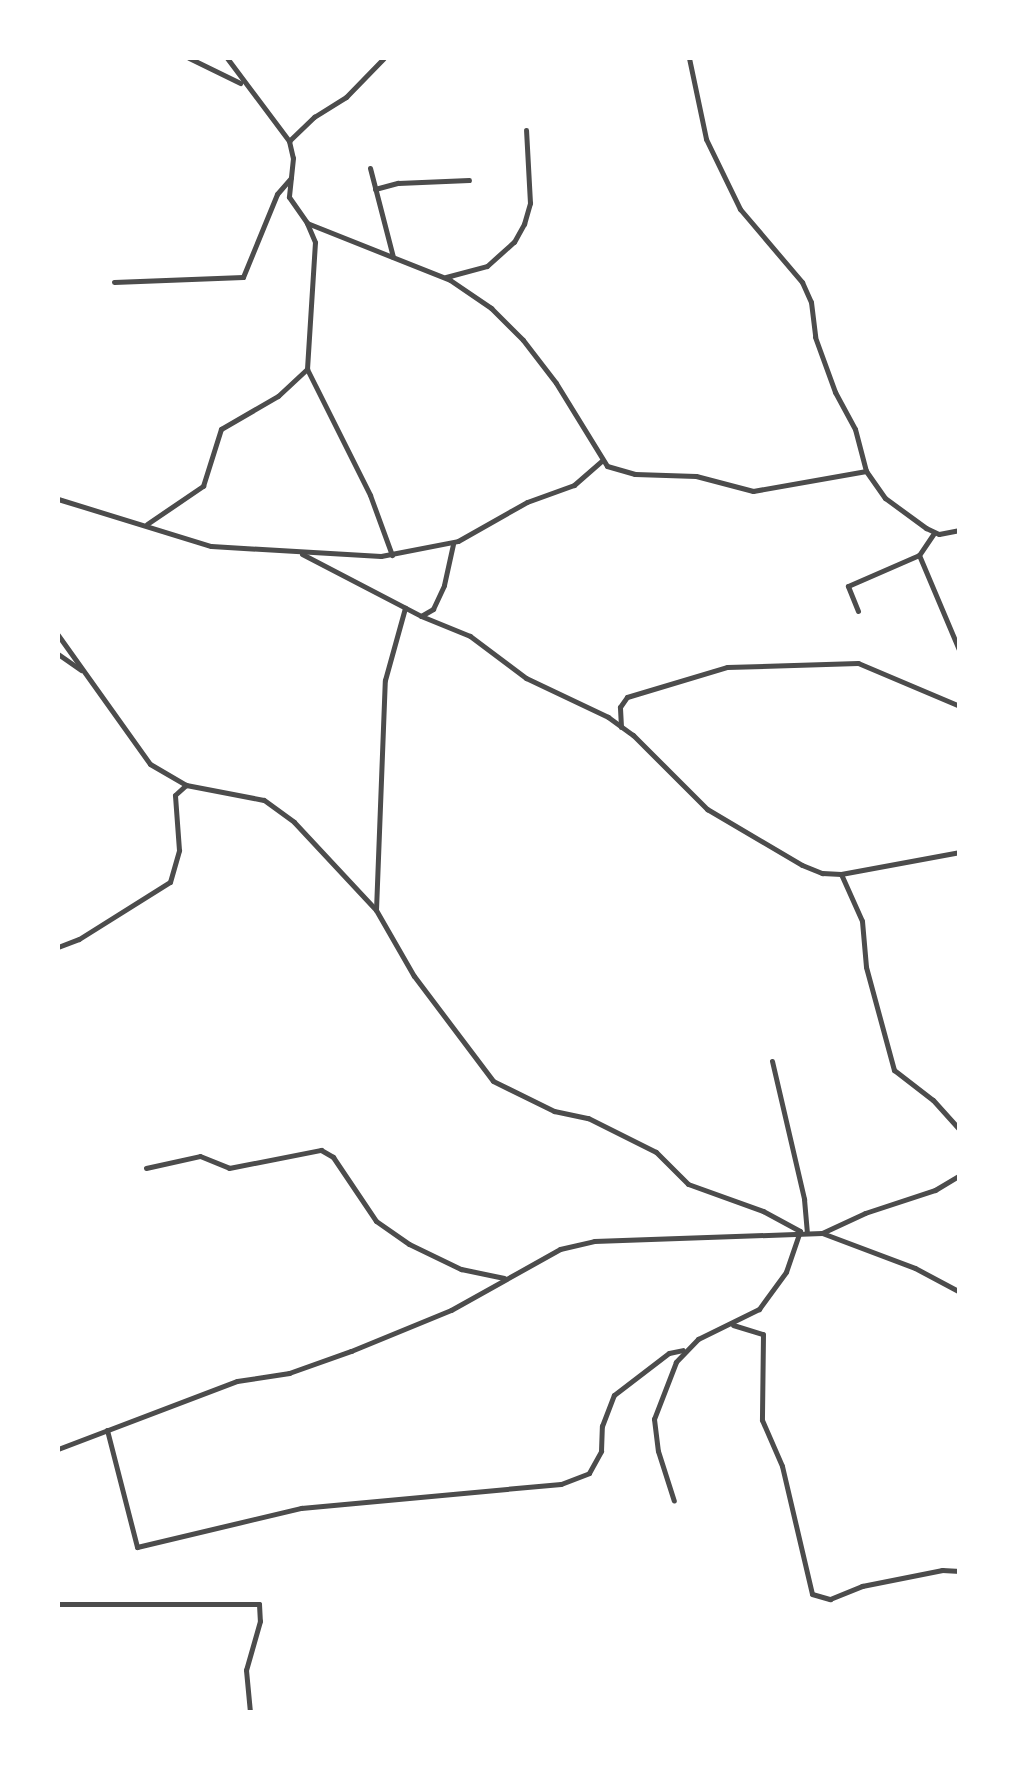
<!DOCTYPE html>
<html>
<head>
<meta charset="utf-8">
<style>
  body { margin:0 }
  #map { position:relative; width:1017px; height:1770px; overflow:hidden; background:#fff; font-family:"Varela Round",sans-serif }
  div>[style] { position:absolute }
  .minor>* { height:5px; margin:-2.5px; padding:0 2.5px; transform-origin:2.5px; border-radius:2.5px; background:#4c4c4c }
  span { translate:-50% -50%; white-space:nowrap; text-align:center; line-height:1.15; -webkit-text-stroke:9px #fff; paint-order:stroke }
  .frame { position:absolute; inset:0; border:60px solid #fff; pointer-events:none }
</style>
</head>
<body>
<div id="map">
  <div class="minor">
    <div style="left:189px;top:58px;width:57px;rotate:26.1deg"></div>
    <div style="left:227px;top:58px;width:104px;rotate:53.2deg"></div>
    <div style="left:289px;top:141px;width:17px;rotate:77deg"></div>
    <div style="left:293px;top:158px;width:39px;rotate:96deg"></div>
    <div style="left:289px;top:197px;width:32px;rotate:55deg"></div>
    <div style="left:307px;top:223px;width:154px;rotate:21.7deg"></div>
    <div style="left:450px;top:280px;width:50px;rotate:34.3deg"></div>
    <div style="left:491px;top:308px;width:45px;rotate:45deg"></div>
    <div style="left:523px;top:340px;width:54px;rotate:52.5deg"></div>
    <div style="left:556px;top:383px;width:97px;rotate:58.4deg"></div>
    <div style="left:607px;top:466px;width:29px;rotate:16deg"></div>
    <div style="left:635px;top:474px;width:61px;rotate:1.9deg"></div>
    <div style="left:696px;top:476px;width:59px;rotate:14.7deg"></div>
    <div style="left:753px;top:491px;width:115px;rotate:-10deg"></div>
    <div style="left:866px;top:471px;width:33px;rotate:55deg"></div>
    <div style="left:885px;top:498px;width:51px;rotate:36.2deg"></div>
    <div style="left:926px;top:528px;width:14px;rotate:25deg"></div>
    <div style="left:939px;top:534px;width:21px;rotate:-11deg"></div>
    <div style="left:689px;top:58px;width:83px;rotate:78.1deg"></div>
    <div style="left:706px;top:139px;width:78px;rotate:64.1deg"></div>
    <div style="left:740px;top:209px;width:96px;rotate:49.7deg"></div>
    <div style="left:802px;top:282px;width:22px;rotate:66deg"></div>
    <div style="left:811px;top:302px;width:35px;rotate:83deg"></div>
    <div style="left:815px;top:337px;width:59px;rotate:70deg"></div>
    <div style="left:835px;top:392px;width:42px;rotate:61.6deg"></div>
    <div style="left:855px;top:429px;width:43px;rotate:75.3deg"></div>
    <div style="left:289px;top:141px;width:35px;rotate:-44deg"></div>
    <div style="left:314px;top:117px;width:38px;rotate:-32deg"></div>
    <div style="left:346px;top:97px;width:54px;rotate:-45.7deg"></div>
    <div style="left:370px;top:168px;width:92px;rotate:75.5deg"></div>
    <div style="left:375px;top:189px;width:24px;rotate:-15deg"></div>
    <div style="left:398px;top:183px;width:71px;rotate:-2.4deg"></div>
    <div style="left:446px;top:277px;width:42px;rotate:-15deg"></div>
    <div style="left:487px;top:266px;width:36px;rotate:-42deg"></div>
    <div style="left:514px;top:242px;width:21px;rotate:-61deg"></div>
    <div style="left:524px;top:224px;width:22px;rotate:-74deg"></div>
    <div style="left:530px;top:203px;width:73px;rotate:-93.1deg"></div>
    <div style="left:114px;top:282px;width:129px;rotate:-2.2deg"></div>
    <div style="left:243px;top:277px;width:90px;rotate:-67.7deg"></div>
    <div style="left:277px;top:194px;width:21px;rotate:-49deg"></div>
    <div style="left:307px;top:369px;width:141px;rotate:63.4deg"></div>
    <div style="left:370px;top:495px;width:64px;rotate:69.9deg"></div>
    <div style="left:58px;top:499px;width:160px;rotate:17.1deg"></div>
    <div style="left:211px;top:546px;width:170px;rotate:3.4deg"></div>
    <div style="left:381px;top:556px;width:78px;rotate:-11deg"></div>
    <div style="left:458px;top:541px;width:79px;rotate:-29.5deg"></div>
    <div style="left:527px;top:502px;width:50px;rotate:-19.9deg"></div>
    <div style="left:574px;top:485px;width:37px;rotate:-41deg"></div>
    <div style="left:147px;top:524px;width:68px;rotate:-34.2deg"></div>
    <div style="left:203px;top:486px;width:60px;rotate:-72.5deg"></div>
    <div style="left:221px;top:429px;width:66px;rotate:-30.1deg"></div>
    <div style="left:278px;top:396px;width:40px;rotate:-43deg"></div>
    <div style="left:307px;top:369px;width:127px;rotate:-86.4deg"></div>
    <div style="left:315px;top:242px;width:21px;rotate:-113deg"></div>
    <div style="left:934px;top:533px;width:27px;rotate:124deg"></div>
    <div style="left:919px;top:555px;width:105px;rotate:67.1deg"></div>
    <div style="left:302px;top:554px;width:134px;rotate:27.5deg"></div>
    <div style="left:421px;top:616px;width:53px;rotate:22.2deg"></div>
    <div style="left:470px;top:636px;width:70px;rotate:36.9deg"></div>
    <div style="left:526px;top:678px;width:91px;rotate:25.4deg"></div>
    <div style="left:608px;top:717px;width:31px;rotate:36deg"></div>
    <div style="left:633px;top:735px;width:105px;rotate:45deg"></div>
    <div style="left:707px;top:809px;width:110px;rotate:30.5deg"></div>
    <div style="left:802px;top:865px;width:22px;rotate:22deg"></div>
    <div style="left:822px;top:873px;width:19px;rotate:3deg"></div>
    <div style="left:841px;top:874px;width:121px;rotate:-10.5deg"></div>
    <div style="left:858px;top:611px;width:27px;rotate:-112deg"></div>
    <div style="left:848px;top:586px;width:77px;rotate:-23.6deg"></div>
    <div style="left:421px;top:616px;width:14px;rotate:-30deg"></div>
    <div style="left:433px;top:609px;width:26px;rotate:-65deg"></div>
    <div style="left:444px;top:585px;width:42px;rotate:-77.6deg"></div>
    <div style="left:58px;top:635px;width:158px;rotate:54.5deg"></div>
    <div style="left:150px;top:764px;width:42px;rotate:30.3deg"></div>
    <div style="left:186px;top:785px;width:79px;rotate:10.9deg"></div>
    <div style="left:264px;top:800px;width:37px;rotate:36deg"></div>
    <div style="left:294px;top:822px;width:120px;rotate:47deg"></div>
    <div style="left:376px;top:910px;width:76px;rotate:60.1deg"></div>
    <div style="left:414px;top:976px;width:131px;rotate:53deg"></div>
    <div style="left:493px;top:1081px;width:68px;rotate:26.2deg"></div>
    <div style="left:554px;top:1111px;width:35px;rotate:12deg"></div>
    <div style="left:588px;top:1118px;width:76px;rotate:26.6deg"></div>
    <div style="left:656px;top:1152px;width:45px;rotate:45deg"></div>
    <div style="left:688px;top:1184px;width:80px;rotate:19.8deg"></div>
    <div style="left:763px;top:1211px;width:42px;rotate:28.4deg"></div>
    <div style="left:800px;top:1231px;width:43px;rotate:108.9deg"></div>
    <div style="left:786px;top:1272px;width:46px;rotate:126.1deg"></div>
    <div style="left:759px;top:1309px;width:68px;rotate:153.8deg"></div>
    <div style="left:698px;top:1339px;width:32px;rotate:134deg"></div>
    <div style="left:676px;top:1362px;width:61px;rotate:111.1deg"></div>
    <div style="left:654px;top:1419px;width:32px;rotate:83deg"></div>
    <div style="left:658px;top:1451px;width:52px;rotate:72.3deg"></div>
    <div style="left:58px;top:654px;width:28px;rotate:35deg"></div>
    <div style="left:621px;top:727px;width:20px;rotate:-93deg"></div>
    <div style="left:620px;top:707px;width:12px;rotate:-55deg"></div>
    <div style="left:627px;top:697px;width:104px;rotate:-16.7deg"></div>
    <div style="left:727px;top:667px;width:131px;rotate:-1.7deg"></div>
    <div style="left:858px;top:663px;width:111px;rotate:22.9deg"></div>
    <div style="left:841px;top:874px;width:51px;rotate:65.9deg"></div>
    <div style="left:862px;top:921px;width:46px;rotate:85deg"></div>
    <div style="left:866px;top:967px;width:107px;rotate:74.8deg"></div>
    <div style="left:894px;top:1070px;width:49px;rotate:37.6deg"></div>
    <div style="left:933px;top:1100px;width:40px;rotate:48deg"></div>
    <div style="left:376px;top:910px;width:230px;rotate:-87.8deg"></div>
    <div style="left:385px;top:680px;width:75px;rotate:-74.5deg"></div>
    <div style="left:58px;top:947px;width:22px;rotate:-21deg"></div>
    <div style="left:79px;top:939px;width:107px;rotate:-32.1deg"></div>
    <div style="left:170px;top:882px;width:33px;rotate:-74deg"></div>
    <div style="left:179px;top:850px;width:55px;rotate:-94.2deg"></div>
    <div style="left:175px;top:795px;width:15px;rotate:-42deg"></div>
    <div style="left:772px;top:1061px;width:142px;rotate:76.9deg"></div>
    <div style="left:804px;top:1199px;width:32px;rotate:85deg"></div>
    <div style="left:146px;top:1168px;width:55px;rotate:-12.5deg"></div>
    <div style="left:200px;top:1156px;width:31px;rotate:22deg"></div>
    <div style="left:229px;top:1168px;width:94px;rotate:-11.1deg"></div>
    <div style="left:321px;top:1150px;width:14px;rotate:30deg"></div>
    <div style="left:333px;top:1157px;width:77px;rotate:56.1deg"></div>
    <div style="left:376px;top:1221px;width:40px;rotate:34.9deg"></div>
    <div style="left:409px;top:1244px;width:58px;rotate:25.7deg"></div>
    <div style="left:461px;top:1269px;width:44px;rotate:11.8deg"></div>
    <div style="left:822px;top:1233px;width:47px;rotate:-24.9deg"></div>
    <div style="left:865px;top:1213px;width:74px;rotate:-18.2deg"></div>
    <div style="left:935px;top:1190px;width:29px;rotate:-31deg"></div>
    <div style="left:733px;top:1325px;width:31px;rotate:17deg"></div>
    <div style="left:763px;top:1334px;width:86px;rotate:90.7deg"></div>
    <div style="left:762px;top:1420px;width:50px;rotate:66.5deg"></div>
    <div style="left:782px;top:1466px;width:131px;rotate:76.8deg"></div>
    <div style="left:812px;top:1594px;width:19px;rotate:16deg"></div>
    <div style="left:830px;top:1599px;width:35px;rotate:-22deg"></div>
    <div style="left:862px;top:1586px;width:82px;rotate:-11.3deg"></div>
    <div style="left:942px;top:1570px;width:18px;rotate:3deg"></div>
    <div style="left:107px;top:1430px;width:121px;rotate:75.6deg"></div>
    <div style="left:137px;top:1547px;width:169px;rotate:-13.4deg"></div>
    <div style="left:301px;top:1508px;width:261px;rotate:-5.3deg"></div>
    <div style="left:561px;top:1484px;width:30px;rotate:-21deg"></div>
    <div style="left:589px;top:1473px;width:25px;rotate:-61deg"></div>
    <div style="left:601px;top:1451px;width:25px;rotate:-88deg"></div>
    <div style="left:602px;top:1426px;width:33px;rotate:-69deg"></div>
    <div style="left:614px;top:1395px;width:69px;rotate:-37.4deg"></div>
    <div style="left:669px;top:1353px;width:14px;rotate:-12deg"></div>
    <div style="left:58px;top:1449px;width:191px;rotate:-20.8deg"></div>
    <div style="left:237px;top:1381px;width:53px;rotate:-8.7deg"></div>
    <div style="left:289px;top:1373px;width:66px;rotate:-19.5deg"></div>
    <div style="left:351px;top:1351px;width:108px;rotate:-22.3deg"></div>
    <div style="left:451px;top:1310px;width:125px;rotate:-29.2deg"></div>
    <div style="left:560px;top:1249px;width:35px;rotate:-13deg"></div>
    <div style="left:594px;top:1241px;width:228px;rotate:-2deg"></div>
    <div style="left:822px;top:1233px;width:99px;rotate:20.6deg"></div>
    <div style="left:915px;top:1268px;width:51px;rotate:28.1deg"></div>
    <div style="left:58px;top:1604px;width:201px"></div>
    <div style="left:259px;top:1604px;width:17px;rotate:87deg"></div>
    <div style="left:260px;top:1621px;width:51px;rotate:105.9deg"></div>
    <div style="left:246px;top:1670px;width:42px;rotate:84.6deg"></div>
  </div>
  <div class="frame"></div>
</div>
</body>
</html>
